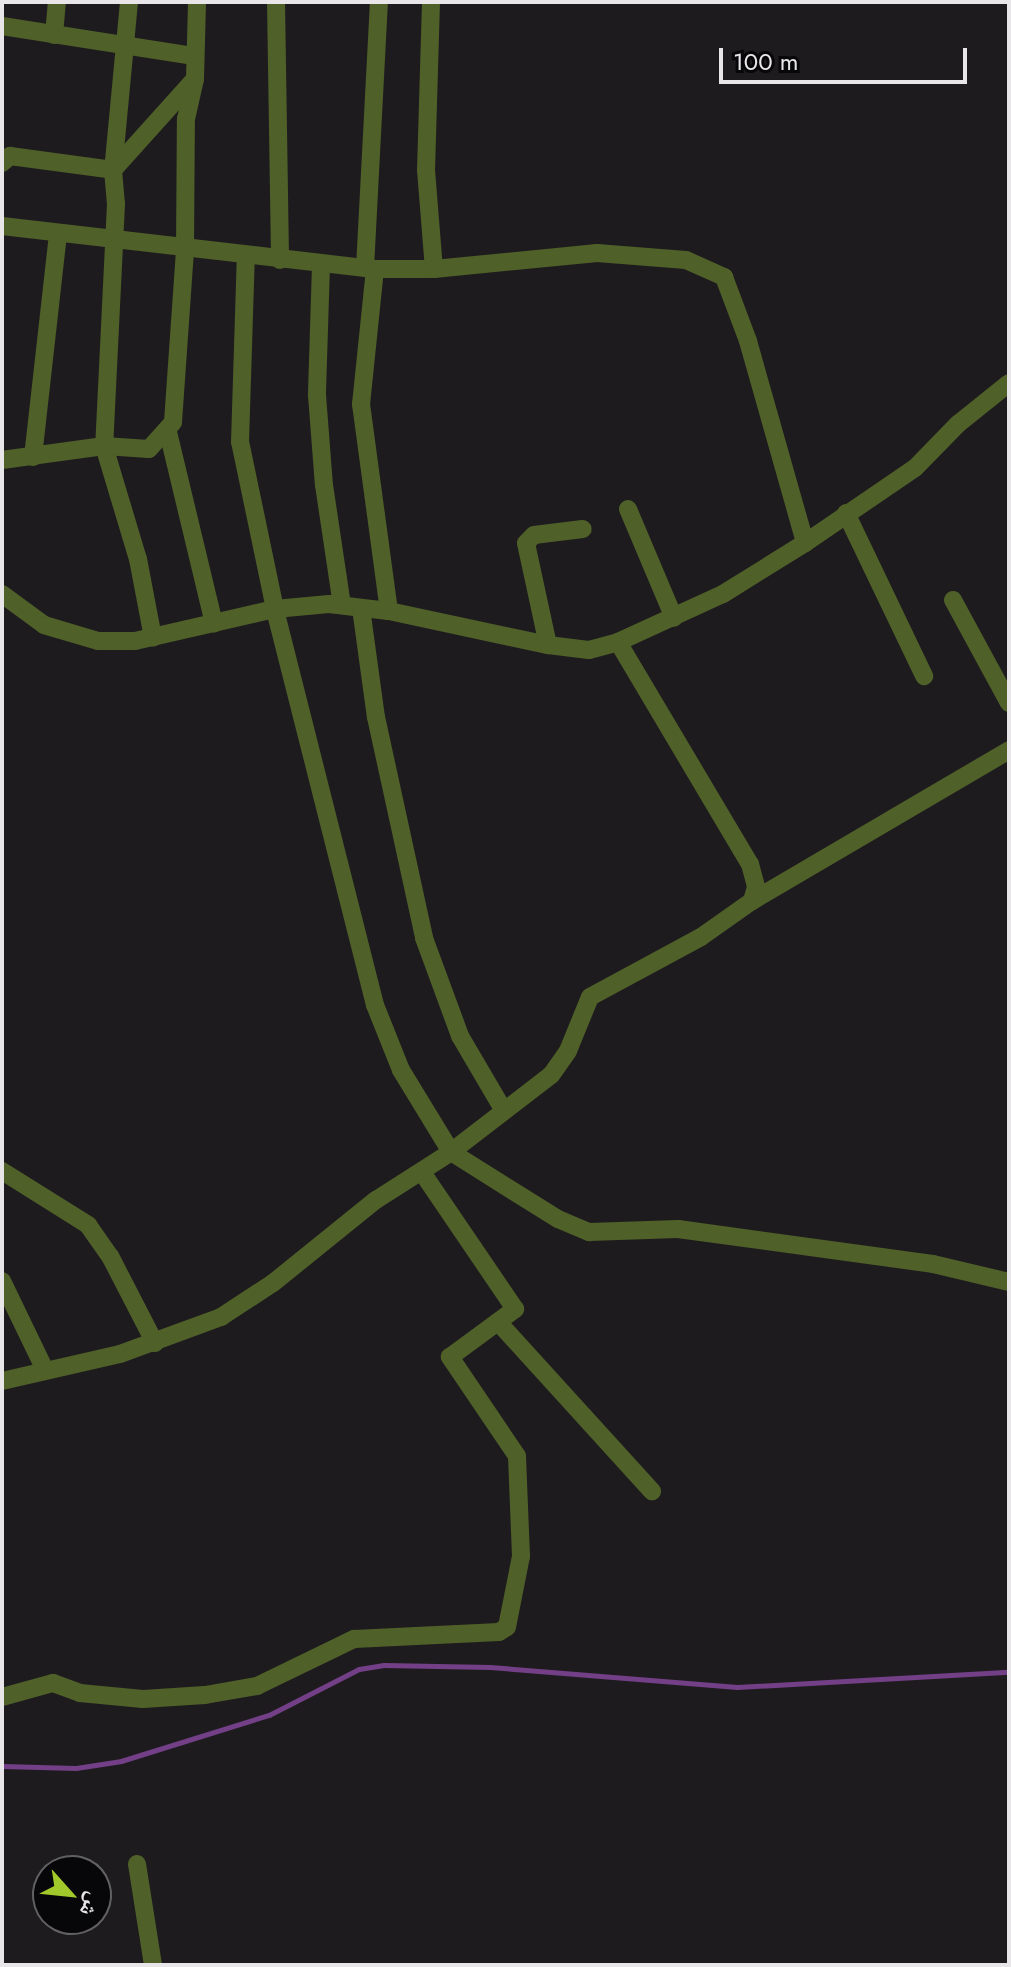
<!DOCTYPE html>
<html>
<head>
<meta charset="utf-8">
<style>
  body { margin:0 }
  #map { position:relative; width:1011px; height:1967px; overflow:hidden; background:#1e1b1f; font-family:Jost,"Noto Naskh Arabic",sans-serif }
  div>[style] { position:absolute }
  .stream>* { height:5px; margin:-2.5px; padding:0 2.5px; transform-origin:2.5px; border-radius:2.5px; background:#733f87 }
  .street>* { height:18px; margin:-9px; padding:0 9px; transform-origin:9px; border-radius:9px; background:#4f6028 }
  span { translate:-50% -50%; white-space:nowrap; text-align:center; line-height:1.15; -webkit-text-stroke:8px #070608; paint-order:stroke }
  .frame { position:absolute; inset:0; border:4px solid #e8e6e9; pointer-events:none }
  .north { position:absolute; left:32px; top:1855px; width:80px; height:80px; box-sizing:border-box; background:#070608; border:2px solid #616062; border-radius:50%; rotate:117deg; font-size:22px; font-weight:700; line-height:32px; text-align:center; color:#e8e6e9 }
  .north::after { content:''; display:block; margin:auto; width:28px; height:36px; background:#a1c92b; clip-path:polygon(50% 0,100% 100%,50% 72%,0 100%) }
  .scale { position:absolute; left:719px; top:48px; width:248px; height:36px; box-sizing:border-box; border:4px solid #e8e6e9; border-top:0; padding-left:10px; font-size:24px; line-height:28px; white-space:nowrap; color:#e8e6e9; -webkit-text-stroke:6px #070608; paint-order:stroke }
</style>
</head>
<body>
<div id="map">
  <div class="stream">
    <div style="left:2px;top:1766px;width:74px;rotate:1.5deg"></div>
    <div style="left:76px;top:1768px;width:46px;rotate:-8.8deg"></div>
    <div style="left:121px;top:1761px;width:155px;rotate:-17.3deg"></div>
    <div style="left:269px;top:1715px;width:101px;rotate:-27.1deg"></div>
    <div style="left:359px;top:1669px;width:25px;rotate:-9deg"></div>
    <div style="left:384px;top:1665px;width:106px;rotate:1.1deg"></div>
    <div style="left:490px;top:1667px;width:248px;rotate:4.6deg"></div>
    <div style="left:737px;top:1687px;width:272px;rotate:-3.2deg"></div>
  </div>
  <div class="street">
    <div style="left:129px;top:2px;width:169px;rotate:95.4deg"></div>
    <div style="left:113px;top:170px;width:34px;rotate:85deg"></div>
    <div style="left:116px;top:204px;width:242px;rotate:92.8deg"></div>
    <div style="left:104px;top:446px;width:118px;rotate:73.3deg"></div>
    <div style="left:138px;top:559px;width:80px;rotate:79.2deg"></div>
    <div style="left:276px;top:2px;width:258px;rotate:89.1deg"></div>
    <div style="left:431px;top:2px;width:168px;rotate:91.7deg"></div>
    <div style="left:426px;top:170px;width:99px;rotate:85.4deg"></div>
    <div style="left:2px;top:26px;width:193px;rotate:8.9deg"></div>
    <div style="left:54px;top:35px;width:33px;rotate:-85deg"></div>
    <div style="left:2px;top:163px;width:11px;rotate:-41deg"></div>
    <div style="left:10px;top:156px;width:104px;rotate:7.7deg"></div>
    <div style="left:113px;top:170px;width:120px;rotate:-48deg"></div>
    <div style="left:2px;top:226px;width:375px;rotate:6.6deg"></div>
    <div style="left:375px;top:269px;width:59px"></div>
    <div style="left:434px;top:269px;width:164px;rotate:-5.6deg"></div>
    <div style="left:597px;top:253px;width:89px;rotate:4.5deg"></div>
    <div style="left:686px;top:260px;width:42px;rotate:24.1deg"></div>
    <div style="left:724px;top:277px;width:68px;rotate:69.4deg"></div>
    <div style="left:748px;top:341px;width:210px;rotate:74.2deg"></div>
    <div style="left:321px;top:265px;width:130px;rotate:91.8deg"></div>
    <div style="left:317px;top:395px;width:90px;rotate:85.6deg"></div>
    <div style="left:324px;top:485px;width:121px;rotate:81.5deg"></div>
    <div style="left:365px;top:268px;width:266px;rotate:-87deg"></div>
    <div style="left:375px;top:269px;width:136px;rotate:95.9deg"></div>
    <div style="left:361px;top:404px;width:209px;rotate:82.3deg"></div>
    <div style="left:168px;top:432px;width:197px;rotate:76.5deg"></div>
    <div style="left:33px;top:457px;width:224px;rotate:-83.6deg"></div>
    <div style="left:2px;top:460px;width:103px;rotate:-7.8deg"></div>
    <div style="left:104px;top:446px;width:45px;rotate:3.8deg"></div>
    <div style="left:149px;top:449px;width:36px;rotate:-48deg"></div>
    <div style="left:173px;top:422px;width:173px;rotate:-86deg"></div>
    <div style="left:185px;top:249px;width:130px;rotate:-89.6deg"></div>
    <div style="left:186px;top:119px;width:41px;rotate:-77.3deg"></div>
    <div style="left:195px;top:79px;width:77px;rotate:-88.5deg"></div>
    <div style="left:628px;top:509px;width:118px;rotate:67.1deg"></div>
    <div style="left:846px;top:513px;width:181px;rotate:64.4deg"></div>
    <div style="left:2px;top:594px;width:52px;rotate:36.4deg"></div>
    <div style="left:44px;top:625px;width:56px;rotate:16.5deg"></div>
    <div style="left:98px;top:641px;width:37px"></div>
    <div style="left:135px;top:641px;width:144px;rotate:-12.9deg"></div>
    <div style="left:275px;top:609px;width:54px;rotate:-5.3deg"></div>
    <div style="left:329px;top:604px;width:60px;rotate:6.7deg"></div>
    <div style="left:389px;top:611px;width:163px;rotate:12.1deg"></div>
    <div style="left:548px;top:645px;width:41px;rotate:7deg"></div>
    <div style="left:589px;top:650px;width:30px;rotate:-15deg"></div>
    <div style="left:618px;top:642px;width:258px;rotate:59.3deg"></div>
    <div style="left:750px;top:864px;width:24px;rotate:75deg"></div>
    <div style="left:756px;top:887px;width:15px;rotate:106deg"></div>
    <div style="left:752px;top:901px;width:62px;rotate:144.8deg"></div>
    <div style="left:701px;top:937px;width:126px;rotate:151.6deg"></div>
    <div style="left:590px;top:997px;width:58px;rotate:112.2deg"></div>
    <div style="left:568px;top:1051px;width:29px;rotate:125deg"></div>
    <div style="left:551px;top:1075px;width:126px;rotate:142.4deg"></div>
    <div style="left:451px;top:1152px;width:96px;rotate:-121.4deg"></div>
    <div style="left:401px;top:1070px;width:70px;rotate:-111.8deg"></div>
    <div style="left:375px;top:1005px;width:408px;rotate:-104.2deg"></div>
    <div style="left:275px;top:609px;width:171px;rotate:-101.8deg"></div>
    <div style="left:240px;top:442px;width:187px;rotate:-88.2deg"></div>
    <div style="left:953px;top:600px;width:117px;rotate:61.5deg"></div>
    <div style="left:361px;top:608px;width:110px;rotate:82.2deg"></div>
    <div style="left:376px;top:717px;width:226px;rotate:77.7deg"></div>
    <div style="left:424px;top:938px;width:104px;rotate:69.8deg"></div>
    <div style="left:460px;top:1036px;width:87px;rotate:59.6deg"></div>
    <div style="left:618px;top:642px;width:115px;rotate:-24.6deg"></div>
    <div style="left:723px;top:594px;width:97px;rotate:-31.9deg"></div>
    <div style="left:805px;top:543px;width:133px;rotate:-34.3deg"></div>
    <div style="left:915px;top:468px;width:62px;rotate:-45.7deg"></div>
    <div style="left:958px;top:424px;width:65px;rotate:-38.8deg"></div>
    <div style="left:548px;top:645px;width:104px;rotate:-102.2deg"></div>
    <div style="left:526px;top:543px;width:11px;rotate:-45deg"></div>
    <div style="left:534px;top:535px;width:49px;rotate:-7deg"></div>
    <div style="left:752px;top:901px;width:298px;rotate:-30.4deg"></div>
    <div style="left:2px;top:1171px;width:102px;rotate:32.1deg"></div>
    <div style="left:88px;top:1225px;width:38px;rotate:55deg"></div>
    <div style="left:110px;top:1256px;width:98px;rotate:62.7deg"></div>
    <div style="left:2px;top:1281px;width:97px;rotate:64.2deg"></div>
    <div style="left:498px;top:1322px;width:229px;rotate:47.7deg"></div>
    <div style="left:2px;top:1381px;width:121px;rotate:-12.9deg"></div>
    <div style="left:120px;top:1354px;width:108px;rotate:-20.1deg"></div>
    <div style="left:221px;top:1317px;width:62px;rotate:-33.2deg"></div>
    <div style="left:273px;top:1283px;width:132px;rotate:-38.9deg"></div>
    <div style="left:376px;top:1200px;width:89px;rotate:-32.6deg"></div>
    <div style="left:451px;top:1152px;width:126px;rotate:32.1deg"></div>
    <div style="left:558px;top:1219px;width:34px;rotate:23deg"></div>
    <div style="left:589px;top:1232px;width:89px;rotate:-1.9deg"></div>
    <div style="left:678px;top:1229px;width:257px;rotate:7.8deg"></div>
    <div style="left:933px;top:1264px;width:78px;rotate:13.3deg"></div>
    <div style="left:2px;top:1697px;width:53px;rotate:-15.4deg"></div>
    <div style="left:53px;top:1683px;width:29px;rotate:20deg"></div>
    <div style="left:80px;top:1693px;width:63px;rotate:5.4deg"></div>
    <div style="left:143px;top:1699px;width:62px;rotate:-3.7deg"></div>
    <div style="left:205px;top:1695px;width:53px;rotate:-9.8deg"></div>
    <div style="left:257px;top:1686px;width:108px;rotate:-25.9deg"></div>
    <div style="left:354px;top:1639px;width:145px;rotate:-2.8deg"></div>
    <div style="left:499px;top:1632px;width:9px;rotate:-32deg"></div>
    <div style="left:507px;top:1627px;width:72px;rotate:-78.8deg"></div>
    <div style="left:521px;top:1556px;width:100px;rotate:-92.3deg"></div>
    <div style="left:517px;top:1456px;width:120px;rotate:-124.1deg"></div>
    <div style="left:450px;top:1357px;width:81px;rotate:-36.4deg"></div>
    <div style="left:515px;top:1309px;width:166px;rotate:-124.2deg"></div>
    <div style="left:137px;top:1864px;width:102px;rotate:81deg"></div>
  </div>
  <div class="frame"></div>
  <div class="north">ش</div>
  <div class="scale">100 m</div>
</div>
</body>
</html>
